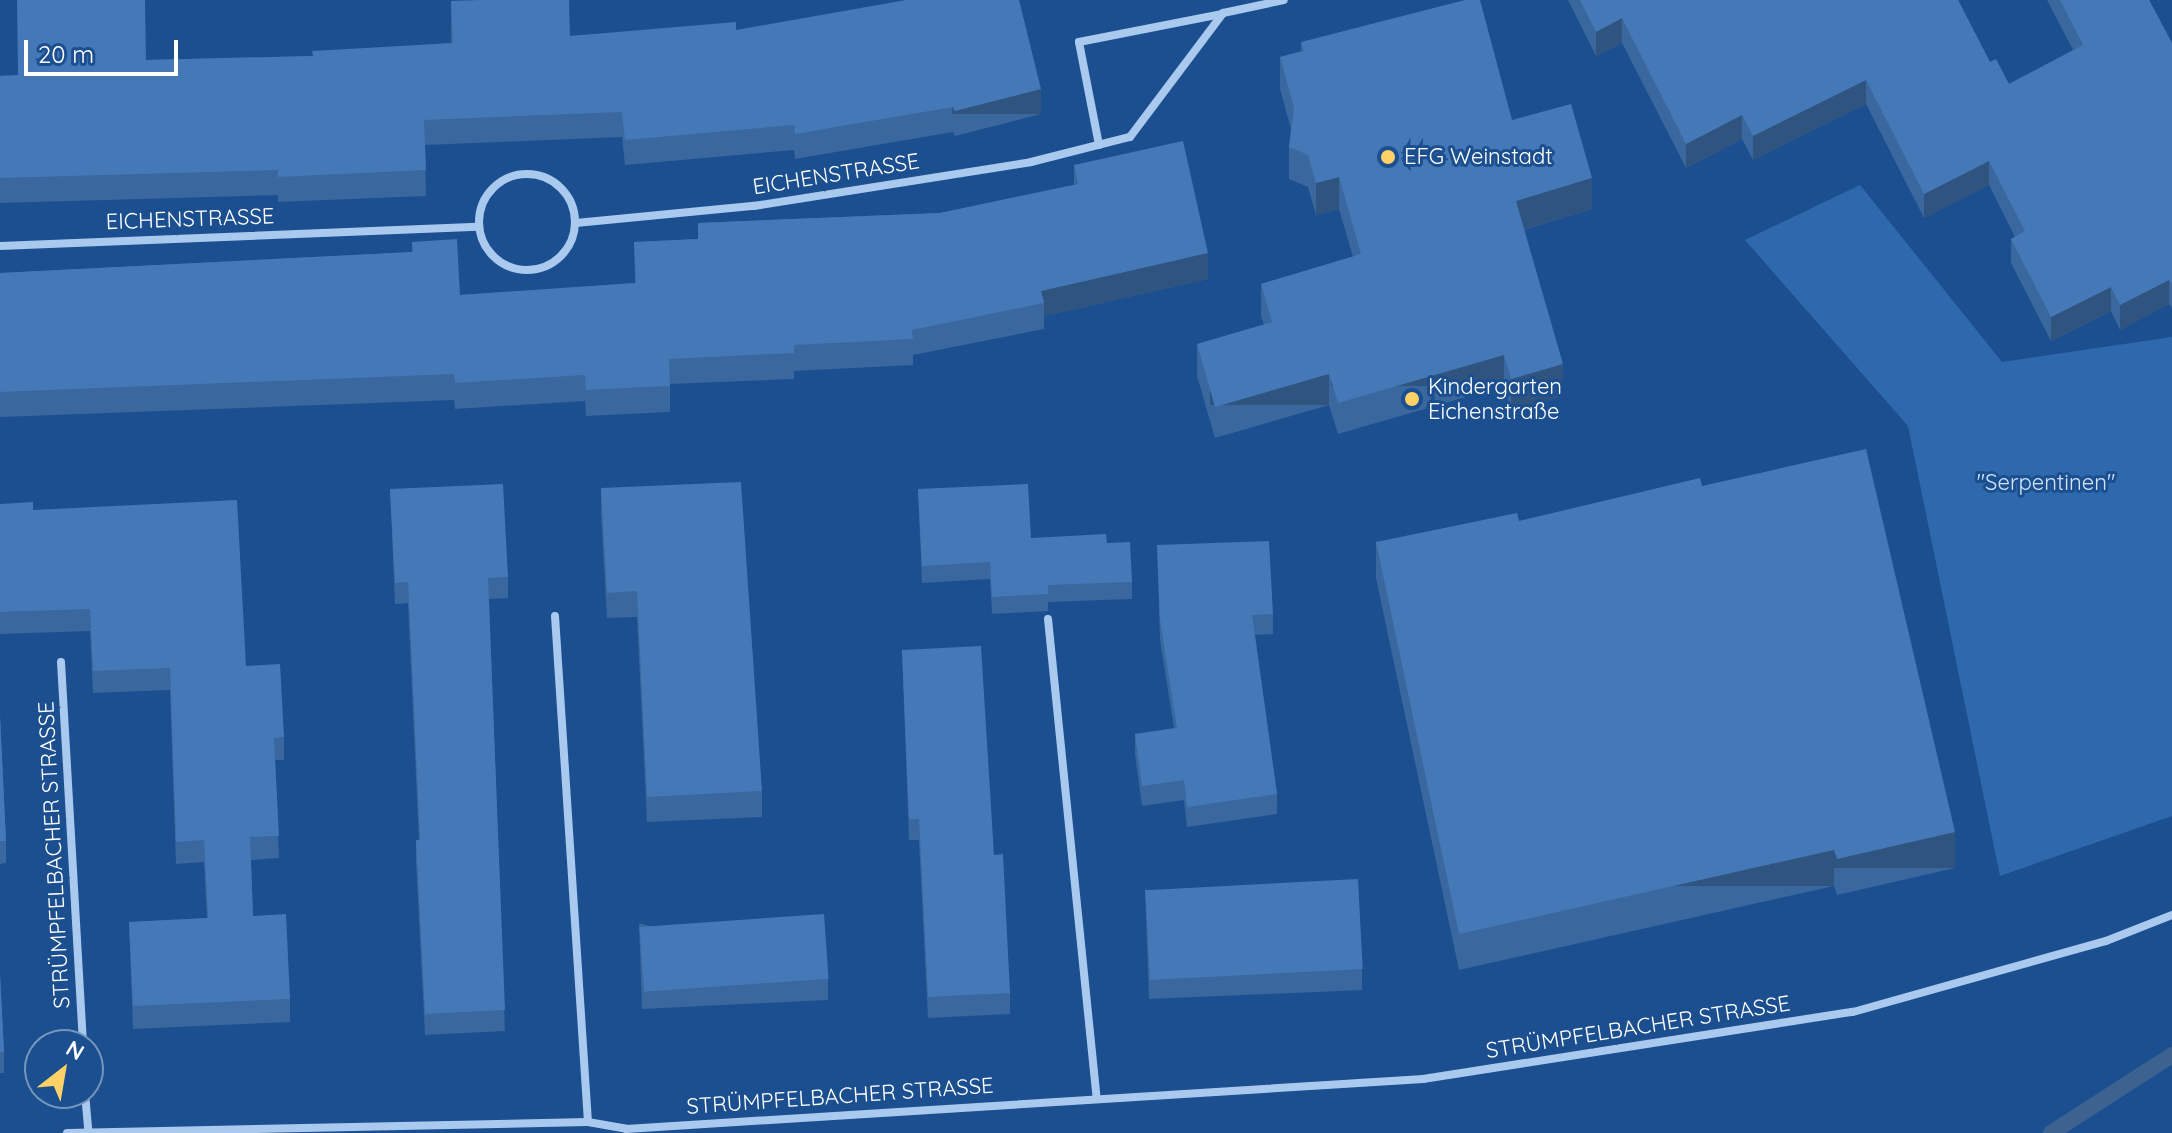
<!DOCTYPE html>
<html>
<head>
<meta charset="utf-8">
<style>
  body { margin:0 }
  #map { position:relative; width:2172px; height:1133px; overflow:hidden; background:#1b4f8f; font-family:Quicksand,sans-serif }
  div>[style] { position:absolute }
  .green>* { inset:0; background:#2e69ad }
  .stream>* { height:16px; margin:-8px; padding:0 8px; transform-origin:8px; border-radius:8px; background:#3c6290 }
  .minor>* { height:8px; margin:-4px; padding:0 4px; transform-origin:4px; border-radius:4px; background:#a9c9ee }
  .minor>.ring { margin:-4px; padding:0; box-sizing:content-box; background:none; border:8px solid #a9c9ee; border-radius:50% }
  .wall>* { inset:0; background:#3a679d }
  .shaded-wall>* { inset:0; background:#305480; transform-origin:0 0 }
  .building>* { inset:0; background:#4478b7; transform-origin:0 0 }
  .dots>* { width:22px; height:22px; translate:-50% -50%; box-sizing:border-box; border:4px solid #1b4f8f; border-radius:50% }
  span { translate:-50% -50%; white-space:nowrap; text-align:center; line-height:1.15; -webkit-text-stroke:6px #1b4f8f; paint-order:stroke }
  .poi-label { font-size:22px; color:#fff }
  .left { translate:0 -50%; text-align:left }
  .street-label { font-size:22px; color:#fff }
  .park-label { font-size:22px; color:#cfe3fa }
  .north { position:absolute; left:24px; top:1029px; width:80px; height:80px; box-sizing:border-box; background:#1b4f8f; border:2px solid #7695bc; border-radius:50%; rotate:31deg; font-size:22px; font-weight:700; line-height:32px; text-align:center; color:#fff }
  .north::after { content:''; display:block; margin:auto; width:28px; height:36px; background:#ffd166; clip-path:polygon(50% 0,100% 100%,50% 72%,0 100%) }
  .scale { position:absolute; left:24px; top:40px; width:154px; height:36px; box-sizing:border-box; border:4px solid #fff; border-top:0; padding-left:10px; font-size:24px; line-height:28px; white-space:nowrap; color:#fff; -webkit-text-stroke:6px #1b4f8f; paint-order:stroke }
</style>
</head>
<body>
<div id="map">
  <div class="green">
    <div style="clip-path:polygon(1860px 185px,2002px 362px,2172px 337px,2172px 816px,2000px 876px,1908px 426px,1745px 240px)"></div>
  </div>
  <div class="stream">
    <div style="left:2051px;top:1133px;width:144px;rotate:-32.8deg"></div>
  </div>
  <div class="minor">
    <div style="left:1099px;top:145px;width:105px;rotate:-101deg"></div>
    <div style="left:1079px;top:42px;width:146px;rotate:-11.1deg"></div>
    <div class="ring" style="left:479px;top:174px;width:88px;height:88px"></div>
    <div style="left:576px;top:223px;width:179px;rotate:-5.5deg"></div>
    <div style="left:754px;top:206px;width:280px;rotate:-9deg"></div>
    <div style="left:1031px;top:162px;width:102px;rotate:-14.2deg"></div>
    <div style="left:1130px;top:137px;width:155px;rotate:-53.1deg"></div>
    <div style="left:1223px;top:13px;width:62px;rotate:-12deg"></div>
    <div style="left:0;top:246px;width:478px;rotate:-2.3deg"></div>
    <div style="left:555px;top:616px;width:507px;rotate:86.27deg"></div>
    <div style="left:1048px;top:619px;width:478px;rotate:84.2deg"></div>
    <div style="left:61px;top:662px;width:384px;rotate:86.7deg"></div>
    <div style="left:85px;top:1093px;width:38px;rotate:85deg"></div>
    <div style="left:67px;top:1133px;width:521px;rotate:-1.21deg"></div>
    <div style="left:588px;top:1122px;width:39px;rotate:10deg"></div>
    <div style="left:626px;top:1129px;width:799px;rotate:-3.59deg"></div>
    <div style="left:1423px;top:1079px;width:435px;rotate:-8.9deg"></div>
    <div style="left:1853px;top:1012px;width:263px;rotate:-15.7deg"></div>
    <div style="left:2106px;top:941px;width:71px;rotate:-21.5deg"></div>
  </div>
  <div class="wall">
    <div style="clip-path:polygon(1568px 0,1958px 0,1990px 62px,2009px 84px,2073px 50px,2047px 0,2149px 0,2172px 43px,2172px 308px,2169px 304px,2120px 330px,2111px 311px,2051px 341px,2011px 263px,2011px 239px,2015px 237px,1989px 185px,1924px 218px,1866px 104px,1753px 160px,1742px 139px,1686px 168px,1622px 43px,1596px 56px)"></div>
    <div style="clip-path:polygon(451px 1px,570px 36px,736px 30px,1041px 114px,955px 136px,953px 132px,795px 159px,794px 150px,625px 165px,622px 137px,425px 145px,426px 196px,278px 202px,278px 195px,0 203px,0 76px,18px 75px,146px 60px,312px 56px,451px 43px)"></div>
    <div style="clip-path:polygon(1301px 42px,1512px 120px,1592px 209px,1524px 230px,1563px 396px,1511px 411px,1504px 386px,1338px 434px,1329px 405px,1215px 438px,1197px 376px,1197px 344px,1264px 325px,1261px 316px,1261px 284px,1353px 257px,1339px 209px,1316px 215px,1308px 187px,1289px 179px,1289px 147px,1291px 129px,1280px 89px,1280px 57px,1301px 51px)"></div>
    <div style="clip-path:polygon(1074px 165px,1208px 279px,1044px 316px,1044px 329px,913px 355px,913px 365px,794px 371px,794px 379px,670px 384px,670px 412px,586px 416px,585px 401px,455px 409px,454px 400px,0 417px,0 273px,412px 252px,412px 242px,460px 295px,635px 283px,634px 242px,698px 239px,698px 223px,940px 213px,1074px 185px)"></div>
    <div style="clip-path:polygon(1702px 486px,1955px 868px,1837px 895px,1834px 886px,1459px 970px,1376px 578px,1376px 542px,1519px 521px)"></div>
    <div style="clip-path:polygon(601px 488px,762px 791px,762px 817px,647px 822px,637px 617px,607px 618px,601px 514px)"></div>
    <div style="clip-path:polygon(390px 489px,508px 577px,508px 598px,489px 599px,505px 1031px,425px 1035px,416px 861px,416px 840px,419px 840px,408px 603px,395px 604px)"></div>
    <div style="clip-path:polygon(918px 489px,1031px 538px,1107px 543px,1132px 582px,1132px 599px,1048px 602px,1048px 611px,992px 614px,990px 579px,922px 583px)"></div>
    <div style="clip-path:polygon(0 504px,33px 510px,246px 666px,284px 737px,284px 760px,275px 760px,279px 858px,251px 860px,253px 916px,290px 999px,290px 1022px,133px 1029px,129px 922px,207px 918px,204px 862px,176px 864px,170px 690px,93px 693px,90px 631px,0 634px)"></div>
    <div style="clip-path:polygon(1157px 545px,1273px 614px,1273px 634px,1255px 635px,1277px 794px,1277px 814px,1187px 827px,1184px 800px,1142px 806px,1135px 754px,1135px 734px,1174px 728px,1160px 640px)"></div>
    <div style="clip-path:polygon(902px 650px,994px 855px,1010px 993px,1010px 1014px,928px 1018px,919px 840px,909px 840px)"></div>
    <div style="clip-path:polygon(0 716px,6px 841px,6px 863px,0 864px)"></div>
    <div style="clip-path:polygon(1145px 889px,1362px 969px,1362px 990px,1149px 999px)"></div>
    <div style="clip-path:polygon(639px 923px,828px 979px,828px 1000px,642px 1009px)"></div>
    <div style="clip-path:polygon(0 974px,4px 1052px,4px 1073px,0 1073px)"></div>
  </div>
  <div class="shaded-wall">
    <div style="clip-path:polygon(1622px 18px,1622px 43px,1596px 56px,1596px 32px)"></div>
    <div style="clip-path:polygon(1866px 80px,1866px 104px,1753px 160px,1753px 136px)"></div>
    <div style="left:1041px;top:89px;width:25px;height:89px;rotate:90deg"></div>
    <div style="clip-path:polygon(1742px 115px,1742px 139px,1686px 168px,1686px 144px)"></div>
    <div style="clip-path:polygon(1989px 161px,1989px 185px,1924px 218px,1924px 194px)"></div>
    <div style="clip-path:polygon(1339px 177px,1339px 209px,1316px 215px,1316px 183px)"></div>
    <div style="clip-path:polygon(1592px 178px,1592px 209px,1516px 232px,1516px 201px)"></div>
    <div style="clip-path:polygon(1208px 253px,1208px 279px,1044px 316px,1044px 303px,1041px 291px)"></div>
    <div style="clip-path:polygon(2169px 280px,2169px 304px,2120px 330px,2120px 305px)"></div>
    <div style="clip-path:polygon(2111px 287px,2111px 311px,2051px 341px,2051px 317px)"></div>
    <div style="left:1504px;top:355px;width:31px;height:173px;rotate:90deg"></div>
    <div style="clip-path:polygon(1563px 364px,1563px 396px,1511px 411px,1511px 379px)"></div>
    <div style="left:1329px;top:374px;width:31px;height:119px;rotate:90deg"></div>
    <div style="left:1955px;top:832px;width:36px;height:121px;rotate:90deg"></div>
    <div style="left:1834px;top:850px;width:36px;height:384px;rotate:90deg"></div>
  </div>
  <div class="building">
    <div style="clip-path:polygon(17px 0,145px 0,146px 60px,313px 56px,312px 51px,453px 43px,451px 1px,480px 0,569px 0,570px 36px,736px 22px,736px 30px,906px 0,1019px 0,1041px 89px,955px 111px,953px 107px,795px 134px,794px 125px,625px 140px,622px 112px,424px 120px,426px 170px,278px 177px,278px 170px,0 178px,0 76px,18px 75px)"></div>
    <div style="clip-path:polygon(1465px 0,1480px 0,1512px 120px,1571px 104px,1592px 178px,1516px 201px,1563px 364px,1511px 379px,1504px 355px,1338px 403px,1329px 374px,1215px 407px,1197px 344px,1272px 322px,1261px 284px,1361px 254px,1339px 177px,1316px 183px,1308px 155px,1289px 147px,1294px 108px,1280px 57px,1304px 51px,1301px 42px)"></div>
    <div style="clip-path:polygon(1580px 0,1958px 0,1990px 62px,1996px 59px,2009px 84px,2083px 45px,2060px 0,2149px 0,2172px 43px,2172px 284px,2169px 280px,2120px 305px,2111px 287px,2051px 317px,2011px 239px,2025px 231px,1989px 161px,1924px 194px,1866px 80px,1753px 136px,1742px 115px,1686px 144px,1622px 18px,1596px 32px)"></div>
    <div style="clip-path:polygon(1183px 141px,1208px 253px,1041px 291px,1044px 303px,912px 330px,913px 339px,794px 345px,794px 353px,669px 359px,670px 386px,586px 390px,585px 375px,455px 383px,454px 374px,0 392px,0 273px,413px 252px,412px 242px,457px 239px,460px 295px,636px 283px,634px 242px,698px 239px,698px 223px,940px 213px,1078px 184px,1074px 165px)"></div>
    <div style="clip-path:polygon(1866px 449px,1955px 832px,1837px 859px,1834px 850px,1459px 934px,1376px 542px,1517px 513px,1519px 521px,1700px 478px,1702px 486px)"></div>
    <div style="clip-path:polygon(741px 482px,762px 791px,647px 797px,637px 591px,607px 593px,601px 488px)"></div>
    <div style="clip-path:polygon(503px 484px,508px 577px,488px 578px,505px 1010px,425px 1014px,416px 840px,420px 840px,408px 582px,395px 583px,390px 489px)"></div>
    <div style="clip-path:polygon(1028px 484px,1031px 538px,1106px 534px,1107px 543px,1130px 542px,1132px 582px,1048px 585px,1048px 594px,992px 597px,990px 562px,922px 566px,918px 489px)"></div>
    <div style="clip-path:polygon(237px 500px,246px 666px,280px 664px,284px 737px,274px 738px,279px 836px,250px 837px,253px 916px,286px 914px,290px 999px,133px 1006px,129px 922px,208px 918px,204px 840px,176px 842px,170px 668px,93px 671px,90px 609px,0 612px,0 504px,33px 502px,33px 510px)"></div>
    <div style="clip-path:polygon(1269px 541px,1273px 614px,1252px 615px,1277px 794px,1187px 807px,1184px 780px,1142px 786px,1135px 734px,1177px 728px,1160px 620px,1157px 545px)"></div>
    <div style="clip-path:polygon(981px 646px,994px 855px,1003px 854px,1010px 993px,928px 997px,919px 819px,909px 819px,902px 650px)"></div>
    <div style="clip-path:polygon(0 716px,6px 841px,0 841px)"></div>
    <div style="left:1358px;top:879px;width:90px;height:213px;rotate:87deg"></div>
    <div style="left:824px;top:914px;width:65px;height:185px;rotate:86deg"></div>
    <div style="clip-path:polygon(0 974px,4px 1052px,0 1052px)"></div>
  </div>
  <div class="dots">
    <div style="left:1388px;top:157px;background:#ffd166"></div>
    <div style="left:1412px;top:399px;background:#ffd166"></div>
  </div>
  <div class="poi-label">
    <span class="left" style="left:1404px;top:157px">EFG Weinstadt</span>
    <span class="left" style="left:1428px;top:399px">Kindergarten<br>Eichenstraße</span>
  </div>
  <div class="street-label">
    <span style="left:836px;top:174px;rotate:-9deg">EICHENSTRASSE</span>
    <span style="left:190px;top:219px;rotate:-2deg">EICHENSTRASSE</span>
    <span style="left:54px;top:855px;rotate:-93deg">STRÜMPFELBACHER STRASSE</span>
    <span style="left:1638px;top:1027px;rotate:-9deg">STRÜMPFELBACHER STRASSE</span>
    <span style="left:840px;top:1096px;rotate:-4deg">STRÜMPFELBACHER STRASSE</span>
  </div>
  <div class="park-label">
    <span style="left:2046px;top:483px">"Serpentinen"</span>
  </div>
  <div class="north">N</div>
  <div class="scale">20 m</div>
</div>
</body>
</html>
